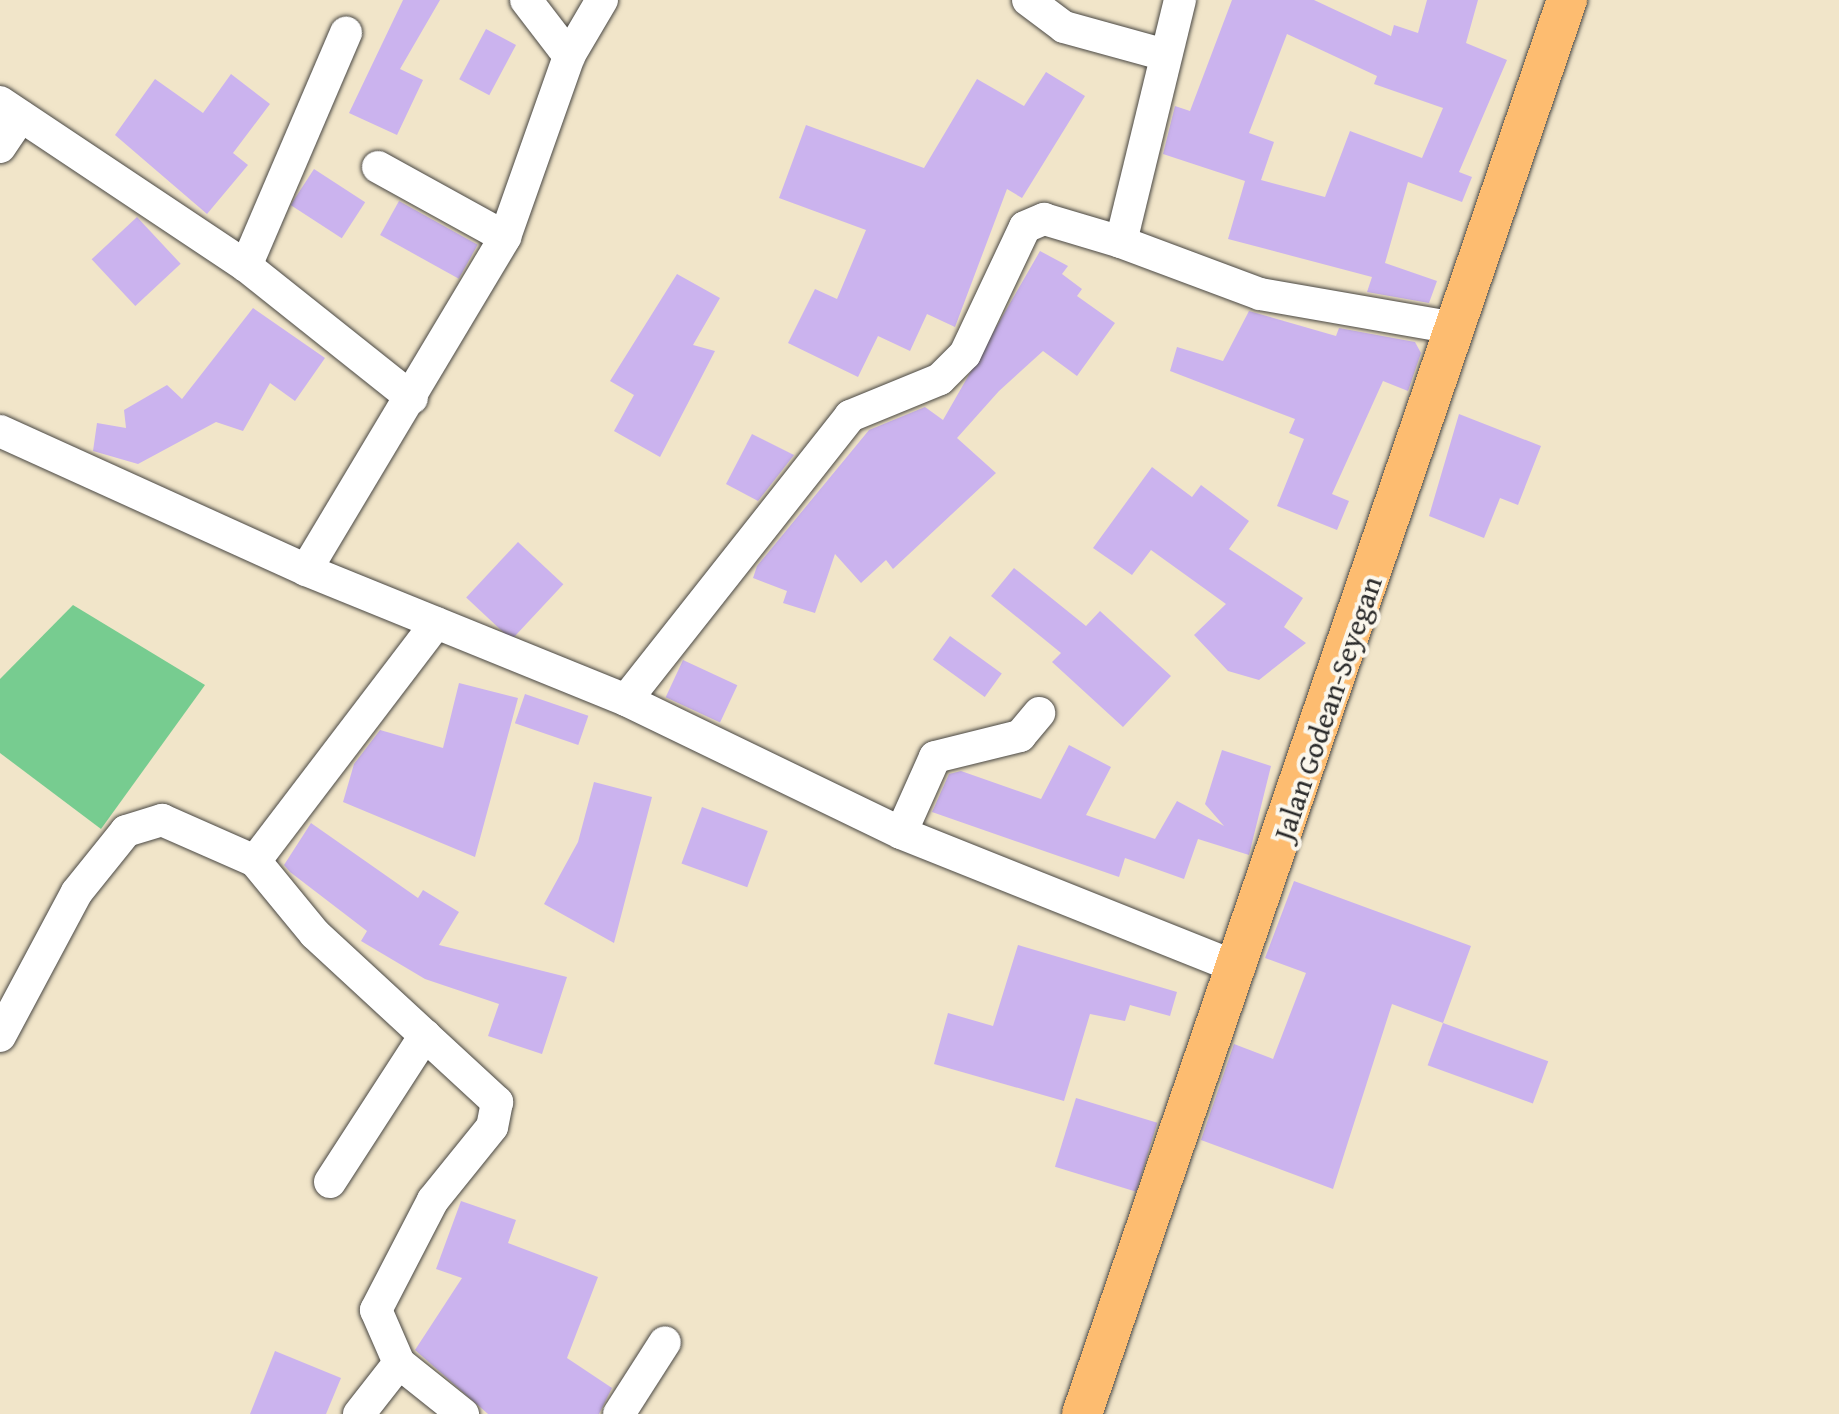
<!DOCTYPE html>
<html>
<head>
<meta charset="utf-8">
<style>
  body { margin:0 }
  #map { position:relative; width:1839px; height:1414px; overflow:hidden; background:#f1e5c9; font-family:"Gentium Book Plus",serif }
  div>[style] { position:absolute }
  .green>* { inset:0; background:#77cc90 }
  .building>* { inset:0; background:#cbb3ee; transform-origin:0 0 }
  .roads { filter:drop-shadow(0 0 2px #494743) drop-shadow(0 0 2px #494743) }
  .minor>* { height:32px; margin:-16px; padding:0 16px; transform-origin:16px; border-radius:16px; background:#fff }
  .major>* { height:40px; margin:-20px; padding:0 20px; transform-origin:20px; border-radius:20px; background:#fdbc70 }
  span { translate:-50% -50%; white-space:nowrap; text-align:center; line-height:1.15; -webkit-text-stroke:8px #fbf7ec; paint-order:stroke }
  .street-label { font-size:30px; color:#2b2b2b }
</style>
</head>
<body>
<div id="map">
  <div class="green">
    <div style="clip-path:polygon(73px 605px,205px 685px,101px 829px,0 753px,0 679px)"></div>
  </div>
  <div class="building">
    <div style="clip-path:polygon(403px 0,440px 0,400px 69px,423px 80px,397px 135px,349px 113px)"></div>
    <div style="clip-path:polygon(evenodd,1232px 0,1314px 0,1391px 36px,1394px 25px,1418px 33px,1427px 0,1478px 0,1466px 43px,1507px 60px,1459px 172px,1472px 177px,1462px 202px,1408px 182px,1385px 263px,1437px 281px,1429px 303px,1367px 292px,1372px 277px,1228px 239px,1245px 181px,1163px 154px,1175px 106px,1190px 111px,1232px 0,1287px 34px,1377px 76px,1374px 84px,1443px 108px,1422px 158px,1350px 131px,1325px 197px,1261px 180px,1274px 142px,1249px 133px,1287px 34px)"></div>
    <div style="left:486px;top:29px;width:34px;height:57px;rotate:28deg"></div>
    <div style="clip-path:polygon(1046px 72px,1085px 96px,1022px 198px,1007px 189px,955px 327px,927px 314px,910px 351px,878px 336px,858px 377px,788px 343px,815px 289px,837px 299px,866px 230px,779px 198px,806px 125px,924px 168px,977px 79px,1024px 106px)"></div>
    <div style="clip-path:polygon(231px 74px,270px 104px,233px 153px,248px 165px,207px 214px,115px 135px,155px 79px,203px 113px)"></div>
    <div style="left:314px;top:169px;width:61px;height:43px;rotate:33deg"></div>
    <div style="left:399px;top:201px;width:90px;height:39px;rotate:29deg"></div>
    <div style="left:137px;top:217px;width:64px;height:62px;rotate:47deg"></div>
    <div style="clip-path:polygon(1040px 251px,1068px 266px,1062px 274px,1082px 289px,1077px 296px,1115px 323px,1077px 376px,1043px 351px,999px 391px,957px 438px,996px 473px,893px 569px,886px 560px,861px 583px,835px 554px,815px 613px,783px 603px,787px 591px,753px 578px,757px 566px,869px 430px,925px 407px,943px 420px)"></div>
    <div style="clip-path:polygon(677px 274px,720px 298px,693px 345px,715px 351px,660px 457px,614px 431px,634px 395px,610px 381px)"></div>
    <div style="clip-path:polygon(253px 308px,325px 358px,295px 401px,270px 383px,243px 431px,216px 422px,138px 464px,93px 451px,97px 423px,126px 428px,124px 410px,167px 385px,182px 399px)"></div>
    <div style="clip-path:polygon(1249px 311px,1336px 336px,1339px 328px,1415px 342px,1421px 353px,1408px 391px,1383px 381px,1332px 494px,1349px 501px,1337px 530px,1277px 506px,1304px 439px,1289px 433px,1295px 419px,1170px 371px,1177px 347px,1223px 361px)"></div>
    <div style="clip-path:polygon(1459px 414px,1541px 446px,1518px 505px,1500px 498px,1484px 538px,1429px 516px)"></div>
    <div style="clip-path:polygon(752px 434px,794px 455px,758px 501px,726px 484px)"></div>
    <div style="clip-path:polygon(1152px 467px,1192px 497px,1201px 485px,1249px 521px,1229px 549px,1303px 598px,1284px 627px,1306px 643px,1259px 680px,1228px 671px,1194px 635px,1226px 604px,1151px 550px,1132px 575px,1093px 548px)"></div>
    <div style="left:518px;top:542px;width:62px;height:76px;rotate:43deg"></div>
    <div style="clip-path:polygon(1014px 568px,1086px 626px,1100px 611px,1171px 676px,1123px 727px,1052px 662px,1061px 653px,991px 596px)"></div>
    <div style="left:950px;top:636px;width:64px;height:29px;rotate:36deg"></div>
    <div style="left:683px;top:660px;width:60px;height:41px;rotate:25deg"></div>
    <div style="clip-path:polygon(459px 683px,518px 698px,475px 857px,343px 802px,354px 764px,380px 730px,443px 748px)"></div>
    <div style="left:525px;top:694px;width:67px;height:31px;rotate:19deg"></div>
    <div style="clip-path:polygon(1069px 745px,1111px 767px,1086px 815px,1155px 839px,1177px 801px,1224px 826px,1205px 804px,1222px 750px,1271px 766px,1249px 855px,1198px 839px,1184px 879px,1125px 858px,1119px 877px,932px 812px,949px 774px,961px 771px,1041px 799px)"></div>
    <div style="clip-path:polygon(594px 782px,652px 797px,614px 943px,544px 904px,578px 842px)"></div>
    <div style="left:702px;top:807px;width:70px;height:60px;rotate:20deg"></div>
    <div style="clip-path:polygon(311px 823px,418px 898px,423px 890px,459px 912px,439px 945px,567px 977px,542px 1054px,488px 1036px,499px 1004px,425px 979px,361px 941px,367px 931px,290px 872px,284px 865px)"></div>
    <div style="clip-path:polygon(1294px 881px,1471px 946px,1443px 1023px,1392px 1004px,1333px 1189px,1201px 1140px,1234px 1044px,1273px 1059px,1306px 973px,1265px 958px)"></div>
    <div style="clip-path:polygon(1018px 945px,1177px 992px,1170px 1016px,1130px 1005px,1125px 1021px,1090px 1014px,1064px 1101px,934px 1064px,948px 1013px,993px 1026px)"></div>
    <div style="left:1443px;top:1023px;width:112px;height:45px;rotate:20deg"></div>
    <div style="left:1076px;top:1098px;width:85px;height:72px;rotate:17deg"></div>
    <div style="clip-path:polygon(461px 1201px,516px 1220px,508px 1243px,598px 1277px,567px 1358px,612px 1388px,599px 1414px,488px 1414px,415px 1350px,462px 1278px,436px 1269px)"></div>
    <div style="clip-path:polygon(275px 1351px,341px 1378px,326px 1414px,250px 1414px)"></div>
  </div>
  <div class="roads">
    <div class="minor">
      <div style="left:526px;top:0;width:71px;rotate:52.5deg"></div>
      <div style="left:1028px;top:0;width:45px;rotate:36.9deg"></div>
      <div style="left:1064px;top:27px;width:102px;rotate:15.4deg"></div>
      <div style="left:0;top:102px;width:296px;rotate:33.7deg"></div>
      <div style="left:246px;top:266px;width:212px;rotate:38.5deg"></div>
      <div style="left:0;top:147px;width:37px;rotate:-56deg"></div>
      <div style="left:378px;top:167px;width:145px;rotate:28.9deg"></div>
      <div style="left:1121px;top:242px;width:148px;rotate:20.5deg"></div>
      <div style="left:1260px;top:294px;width:197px;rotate:9.9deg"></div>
      <div style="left:246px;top:266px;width:254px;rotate:-66.8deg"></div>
      <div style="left:0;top:431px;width:336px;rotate:24.4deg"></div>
      <div style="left:306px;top:570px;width:345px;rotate:22.1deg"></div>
      <div style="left:626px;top:700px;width:305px;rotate:25.8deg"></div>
      <div style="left:901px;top:833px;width:364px;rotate:21.8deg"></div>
      <div style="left:306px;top:570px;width:388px;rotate:-59.1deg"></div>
      <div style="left:505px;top:237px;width:192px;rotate:-70.5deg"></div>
      <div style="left:569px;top:56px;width:65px;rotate:-59.5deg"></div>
      <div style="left:626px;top:700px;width:362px;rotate:-51.7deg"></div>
      <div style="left:850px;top:416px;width:97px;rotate:-22.3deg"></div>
      <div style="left:940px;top:379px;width:35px;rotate:-45deg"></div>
      <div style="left:965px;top:354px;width:140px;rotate:-64.7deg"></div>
      <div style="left:1025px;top:227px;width:21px;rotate:-23deg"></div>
      <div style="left:1044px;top:219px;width:80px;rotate:16.6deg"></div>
      <div style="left:1121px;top:242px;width:249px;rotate:-76.3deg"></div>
      <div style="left:901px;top:833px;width:83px;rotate:-65.9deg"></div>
      <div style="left:935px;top:757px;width:88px;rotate:-13.9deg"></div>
      <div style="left:1020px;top:736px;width:30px;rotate:-50deg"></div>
      <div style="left:255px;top:861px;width:299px;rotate:-52.7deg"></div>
      <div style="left:0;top:1036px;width:163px;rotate:-61.9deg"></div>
      <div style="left:77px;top:892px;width:78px;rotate:-51.2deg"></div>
      <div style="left:126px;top:831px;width:38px;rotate:-17deg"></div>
      <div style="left:162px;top:820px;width:102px;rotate:23.8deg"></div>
      <div style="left:255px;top:861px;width:94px;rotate:50.6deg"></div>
      <div style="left:315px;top:934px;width:248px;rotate:42.7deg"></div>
      <div style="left:497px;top:1102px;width:25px;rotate:101deg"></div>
      <div style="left:492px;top:1127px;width:94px;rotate:128.9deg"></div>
      <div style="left:433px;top:1200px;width:124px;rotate:117.4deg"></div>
      <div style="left:376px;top:1310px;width:58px;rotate:66.5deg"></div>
      <div style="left:399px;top:1363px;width:82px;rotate:38.6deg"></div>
      <div style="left:330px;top:1182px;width:175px;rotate:-57.1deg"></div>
      <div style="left:359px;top:1414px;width:65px;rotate:-51.9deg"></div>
      <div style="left:619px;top:1414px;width:85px;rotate:-57.4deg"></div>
    </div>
    <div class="major">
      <div style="left:1082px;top:1414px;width:1495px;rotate:-71.07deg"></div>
    </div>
  </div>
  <div class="street-label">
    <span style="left:1327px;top:708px;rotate:-71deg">Jalan Godean-Seyegan</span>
  </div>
</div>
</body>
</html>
